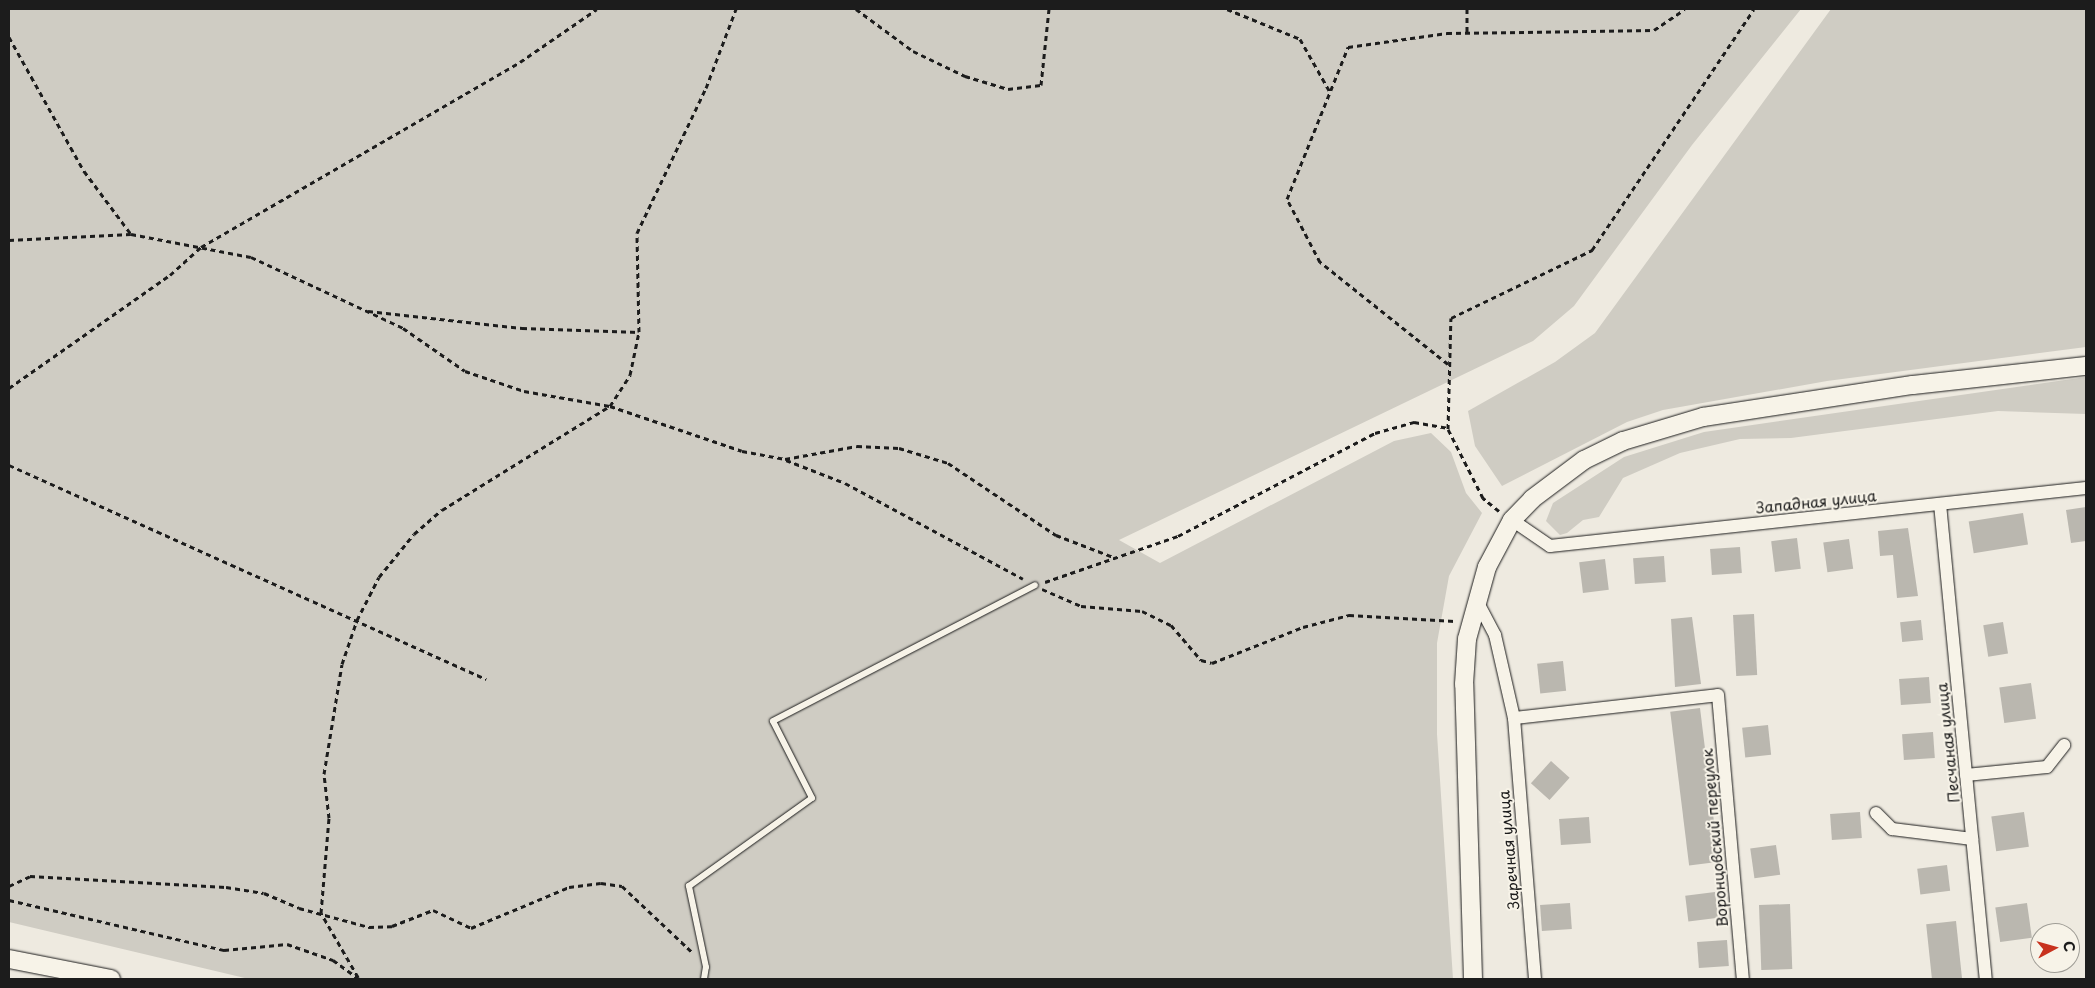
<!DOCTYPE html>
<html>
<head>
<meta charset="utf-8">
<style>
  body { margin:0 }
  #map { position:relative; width:2095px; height:988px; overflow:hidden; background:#eeeae0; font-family:"Playpen Sans",sans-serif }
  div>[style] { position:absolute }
  .green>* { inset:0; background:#cfccc3 }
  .building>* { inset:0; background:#bab7af; transform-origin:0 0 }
  .path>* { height:3px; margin-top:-1.5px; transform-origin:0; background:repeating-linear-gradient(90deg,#1c1c1c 0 5px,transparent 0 9px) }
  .roads { filter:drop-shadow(0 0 1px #1c1c1c) drop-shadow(0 0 1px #1c1c1c) }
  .service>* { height:6px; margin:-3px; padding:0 3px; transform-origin:3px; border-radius:3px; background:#f7f3e8 }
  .minor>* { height:12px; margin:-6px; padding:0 6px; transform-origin:6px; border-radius:6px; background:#f7f3e8 }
  .secondary>* { height:18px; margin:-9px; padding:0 9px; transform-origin:9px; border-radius:9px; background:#f7f3e8 }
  span { translate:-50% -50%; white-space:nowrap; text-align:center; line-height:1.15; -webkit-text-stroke:4px #f7f3e8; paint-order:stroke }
  .street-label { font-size:15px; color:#1c1c1c }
  .frame { position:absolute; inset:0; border:10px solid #1c1c1c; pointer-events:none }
  .north { position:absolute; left:2030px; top:923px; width:50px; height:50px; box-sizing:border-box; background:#f7f3e8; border:1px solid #9f9d96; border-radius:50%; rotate:84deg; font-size:14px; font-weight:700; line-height:20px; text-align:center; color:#1c1c1c }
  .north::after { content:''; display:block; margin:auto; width:18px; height:22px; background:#c8321e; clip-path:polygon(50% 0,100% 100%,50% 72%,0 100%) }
</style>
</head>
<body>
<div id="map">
  <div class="green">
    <div style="clip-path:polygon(9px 9px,1801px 9px,1692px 145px,1574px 306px,1533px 341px,1119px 540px,1160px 563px,1394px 441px,1431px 433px,1451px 452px,1466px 493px,1482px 513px,1449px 576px,1437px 643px,1437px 734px,1453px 979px,249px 979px,9px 922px)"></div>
    <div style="clip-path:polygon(1831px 9px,2086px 9px,2086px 347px,1827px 381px,1663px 410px,1627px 422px,1502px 486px,1475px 446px,1468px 411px,1555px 362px,1595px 333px)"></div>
    <div style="clip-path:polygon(2086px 377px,2086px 414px,1998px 411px,1791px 438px,1740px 439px,1680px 453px,1623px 478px,1599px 517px,1583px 520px,1567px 533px,1560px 535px,1546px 521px,1553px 503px,1624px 457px,1704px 432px)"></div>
  </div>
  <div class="building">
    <div style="clip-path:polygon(2086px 507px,2086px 541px,2071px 543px,2066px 510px)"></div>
    <div style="left:2023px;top:513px;width:32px;height:55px;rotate:81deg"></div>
    <div style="clip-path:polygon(1908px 528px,1918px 596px,1897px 598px,1893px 555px,1880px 556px,1878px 531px)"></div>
    <div style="left:1797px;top:538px;width:31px;height:26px;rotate:83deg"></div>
    <div style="left:1849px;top:539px;width:30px;height:26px;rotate:82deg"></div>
    <div style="left:1740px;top:547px;width:26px;height:30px;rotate:86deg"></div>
    <div style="left:1664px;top:556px;width:26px;height:31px;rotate:86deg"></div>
    <div style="left:1605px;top:559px;width:31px;height:26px;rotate:83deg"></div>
    <div style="left:1754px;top:614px;width:61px;height:21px;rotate:87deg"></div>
    <div style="clip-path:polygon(1692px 617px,1701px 684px,1675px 687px,1671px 619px)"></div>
    <div style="left:1921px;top:620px;width:20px;height:21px;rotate:84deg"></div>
    <div style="left:2003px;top:622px;width:32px;height:20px;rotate:81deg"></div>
    <div style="left:1563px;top:661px;width:30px;height:26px;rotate:84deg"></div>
    <div style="left:1929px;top:677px;width:26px;height:30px;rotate:86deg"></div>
    <div style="left:2031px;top:683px;width:36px;height:32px;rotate:82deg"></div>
    <div style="left:1700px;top:708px;width:155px;height:30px;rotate:83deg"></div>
    <div style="left:1768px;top:725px;width:30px;height:26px;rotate:84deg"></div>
    <div style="left:1933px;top:732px;width:26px;height:31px;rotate:86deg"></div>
    <div style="left:1551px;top:761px;width:25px;height:30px;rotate:42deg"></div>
    <div style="left:1860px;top:812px;width:26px;height:30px;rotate:86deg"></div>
    <div style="left:2024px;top:812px;width:35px;height:33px;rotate:82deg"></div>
    <div style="left:1589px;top:817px;width:26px;height:30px;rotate:86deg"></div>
    <div style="left:1776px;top:845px;width:30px;height:26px;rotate:82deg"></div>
    <div style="left:1947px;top:865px;width:26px;height:30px;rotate:83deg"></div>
    <div style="left:1715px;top:892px;width:26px;height:30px;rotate:83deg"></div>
    <div style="left:1570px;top:903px;width:26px;height:30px;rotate:86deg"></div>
    <div style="left:2027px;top:903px;width:35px;height:32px;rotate:82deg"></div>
    <div style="left:1790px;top:904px;width:65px;height:31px;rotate:88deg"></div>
    <div style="left:1956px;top:921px;width:58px;height:30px;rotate:84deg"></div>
    <div style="left:1727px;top:940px;width:26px;height:30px;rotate:86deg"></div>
  </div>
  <div class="path">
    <div style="left:856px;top:9px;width:71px;rotate:36.4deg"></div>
    <div style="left:913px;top:51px;width:58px;rotate:25.7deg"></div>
    <div style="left:965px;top:76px;width:45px;rotate:16.8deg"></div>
    <div style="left:1008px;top:89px;width:33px;rotate:-7deg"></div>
    <div style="left:1041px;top:85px;width:76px;rotate:-84deg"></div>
    <div style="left:1227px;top:9px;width:79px;rotate:22.3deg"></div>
    <div style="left:1300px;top:39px;width:61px;rotate:60.5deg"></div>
    <div style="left:1467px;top:9px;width:24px;rotate:90deg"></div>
    <div style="left:9px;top:37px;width:154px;rotate:60.8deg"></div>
    <div style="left:84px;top:171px;width:79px;rotate:53.3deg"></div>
    <div style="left:9px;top:240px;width:122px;rotate:-2.8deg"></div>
    <div style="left:131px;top:234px;width:122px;rotate:10.9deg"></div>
    <div style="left:251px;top:257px;width:168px;rotate:25deg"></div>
    <div style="left:403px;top:328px;width:75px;rotate:34.7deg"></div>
    <div style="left:465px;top:371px;width:62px;rotate:18.7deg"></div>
    <div style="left:524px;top:391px;width:87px;rotate:9.9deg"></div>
    <div style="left:610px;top:406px;width:139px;rotate:18.8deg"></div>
    <div style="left:742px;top:451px;width:44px;rotate:10.5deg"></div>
    <div style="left:785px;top:459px;width:73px;rotate:-10.2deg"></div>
    <div style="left:857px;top:446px;width:42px;rotate:2.7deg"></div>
    <div style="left:899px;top:448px;width:51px;rotate:17deg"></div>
    <div style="left:948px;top:463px;width:130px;rotate:33.7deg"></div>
    <div style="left:1056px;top:535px;width:61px;rotate:21.1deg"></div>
    <div style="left:368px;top:311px;width:155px;rotate:6.3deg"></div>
    <div style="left:522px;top:328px;width:117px;rotate:2deg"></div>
    <div style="left:1448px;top:364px;width:164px;rotate:-141.4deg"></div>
    <div style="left:1320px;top:262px;width:71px;rotate:-117.6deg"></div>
    <div style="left:1287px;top:199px;width:164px;rotate:-68.1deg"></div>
    <div style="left:1348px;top:47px;width:100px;rotate:-8deg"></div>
    <div style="left:1447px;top:33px;width:207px;rotate:-0.8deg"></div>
    <div style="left:1654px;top:30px;width:37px;rotate:-34deg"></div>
    <div style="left:9px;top:388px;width:197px;rotate:-35.1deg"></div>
    <div style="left:170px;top:275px;width:42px;rotate:-42.1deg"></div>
    <div style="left:201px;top:247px;width:369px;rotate:-30.1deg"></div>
    <div style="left:520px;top:62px;width:93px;rotate:-34.5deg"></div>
    <div style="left:786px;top:460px;width:63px;rotate:21.3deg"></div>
    <div style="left:845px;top:483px;width:202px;rotate:28.3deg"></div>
    <div style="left:9px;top:465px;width:523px;rotate:24.16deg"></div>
    <div style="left:1499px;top:511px;width:21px;rotate:-141deg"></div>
    <div style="left:1483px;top:498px;width:77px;rotate:-116.9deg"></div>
    <div style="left:1448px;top:429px;width:111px;rotate:-88.5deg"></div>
    <div style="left:1451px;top:318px;width:157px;rotate:-25.7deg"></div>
    <div style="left:1592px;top:250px;width:290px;rotate:-56.1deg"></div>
    <div style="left:1045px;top:582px;width:141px;rotate:-19.1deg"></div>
    <div style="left:1178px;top:536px;width:222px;rotate:-27.6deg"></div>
    <div style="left:1375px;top:433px;width:41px;rotate:-15.8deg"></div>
    <div style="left:1414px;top:422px;width:35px;rotate:10deg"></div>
    <div style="left:1042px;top:589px;width:43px;rotate:23.6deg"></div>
    <div style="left:1081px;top:606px;width:61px;rotate:4.7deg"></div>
    <div style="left:1142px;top:611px;width:32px;rotate:26deg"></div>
    <div style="left:1171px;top:625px;width:46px;rotate:49.4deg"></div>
    <div style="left:1201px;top:660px;width:11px;rotate:15deg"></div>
    <div style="left:1212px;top:663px;width:98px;rotate:-21.6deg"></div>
    <div style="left:1303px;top:627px;width:48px;rotate:-14.6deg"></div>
    <div style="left:1349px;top:615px;width:106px;rotate:3.2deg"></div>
    <div style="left:9px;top:886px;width:23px;rotate:-25deg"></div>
    <div style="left:30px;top:876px;width:196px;rotate:3.2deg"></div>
    <div style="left:226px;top:887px;width:38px;rotate:9deg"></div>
    <div style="left:264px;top:893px;width:38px;rotate:23deg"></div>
    <div style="left:299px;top:908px;width:73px;rotate:15.2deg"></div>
    <div style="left:369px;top:927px;width:23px;rotate:-2deg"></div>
    <div style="left:392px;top:926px;width:44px;rotate:-21.3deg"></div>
    <div style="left:433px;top:910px;width:42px;rotate:25.3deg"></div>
    <div style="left:471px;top:928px;width:106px;rotate:-22.7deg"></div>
    <div style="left:569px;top:887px;width:32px;rotate:-7deg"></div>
    <div style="left:601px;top:883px;width:21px;rotate:8deg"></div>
    <div style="left:622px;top:886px;width:96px;rotate:43.3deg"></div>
    <div style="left:9px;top:900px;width:221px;rotate:13.1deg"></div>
    <div style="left:224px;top:950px;width:63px;rotate:-5.4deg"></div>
    <div style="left:287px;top:944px;width:49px;rotate:19.2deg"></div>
    <div style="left:333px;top:960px;width:32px;rotate:36deg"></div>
    <div style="left:358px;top:977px;width:74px;rotate:-120deg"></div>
    <div style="left:321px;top:913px;width:95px;rotate:-85.2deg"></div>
    <div style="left:329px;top:818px;width:44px;rotate:-96.5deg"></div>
    <div style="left:324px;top:774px;width:111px;rotate:-80.7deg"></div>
    <div style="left:342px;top:664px;width:46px;rotate:-71.2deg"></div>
    <div style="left:357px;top:620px;width:48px;rotate:-62.9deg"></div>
    <div style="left:379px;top:577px;width:55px;rotate:-50.9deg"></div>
    <div style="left:414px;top:534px;width:37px;rotate:-41deg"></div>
    <div style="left:442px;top:510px;width:198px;rotate:-31.8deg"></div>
    <div style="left:610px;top:406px;width:37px;rotate:-57deg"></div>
    <div style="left:630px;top:375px;width:44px;rotate:-78.2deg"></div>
    <div style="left:639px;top:332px;width:99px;rotate:-91.2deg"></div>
    <div style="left:637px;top:233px;width:161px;rotate:-64.6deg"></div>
    <div style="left:706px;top:88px;width:85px;rotate:-69.2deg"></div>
  </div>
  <div class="roads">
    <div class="service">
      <div style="left:704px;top:979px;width:12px;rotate:-81deg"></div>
      <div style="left:706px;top:967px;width:83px;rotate:-101.9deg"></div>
      <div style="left:689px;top:886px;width:151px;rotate:-35.6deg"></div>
      <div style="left:812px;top:798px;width:86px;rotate:-116.9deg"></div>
      <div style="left:773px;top:721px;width:295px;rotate:-27.4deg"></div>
    </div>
    <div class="minor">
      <div style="left:1940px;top:504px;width:477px;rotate:84.5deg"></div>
      <div style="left:1512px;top:520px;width:46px;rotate:34.4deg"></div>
      <div style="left:1550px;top:546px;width:539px;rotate:-6.18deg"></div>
      <div style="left:1476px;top:599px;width:41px;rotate:62.2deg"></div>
      <div style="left:1495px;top:635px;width:85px;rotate:77.1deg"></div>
      <div style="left:1514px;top:718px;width:205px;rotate:-6.4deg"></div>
      <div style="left:1718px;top:695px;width:285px;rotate:85deg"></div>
      <div style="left:1514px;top:718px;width:262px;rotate:85.4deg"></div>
      <div style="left:1966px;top:775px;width:81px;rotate:-5.6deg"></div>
      <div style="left:2047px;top:767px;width:28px;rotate:-52deg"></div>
      <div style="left:1876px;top:813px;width:23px;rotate:45deg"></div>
      <div style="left:1892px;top:829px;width:81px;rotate:7.1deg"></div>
    </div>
    <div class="secondary">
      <div style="left:9px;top:959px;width:104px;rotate:11.1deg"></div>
      <div style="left:1473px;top:979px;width:295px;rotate:-91.7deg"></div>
      <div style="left:1464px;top:684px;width:45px;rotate:-86.2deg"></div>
      <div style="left:1467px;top:639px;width:75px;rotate:-74.5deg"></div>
      <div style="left:1487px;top:567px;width:53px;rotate:-62deg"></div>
      <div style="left:1512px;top:520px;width:29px;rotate:-46deg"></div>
      <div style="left:1532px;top:499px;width:65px;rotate:-36.9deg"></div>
      <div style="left:1584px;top:460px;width:43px;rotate:-26deg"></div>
      <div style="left:1623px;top:441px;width:84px;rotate:-16.7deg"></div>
      <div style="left:1703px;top:417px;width:212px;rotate:-8.7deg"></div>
      <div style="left:1913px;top:385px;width:174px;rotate:-6.3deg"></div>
    </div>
  </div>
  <div class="street-label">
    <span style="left:1816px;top:501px;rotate:-6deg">Западная улица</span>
    <span style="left:1947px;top:743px;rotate:-96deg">Песчаная улица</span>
    <span style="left:1714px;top:838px;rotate:-95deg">Воронцовский переулок</span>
    <span style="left:1508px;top:850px;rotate:-95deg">Заречная улица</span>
  </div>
  <div class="frame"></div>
  <div class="north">С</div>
</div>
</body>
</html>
